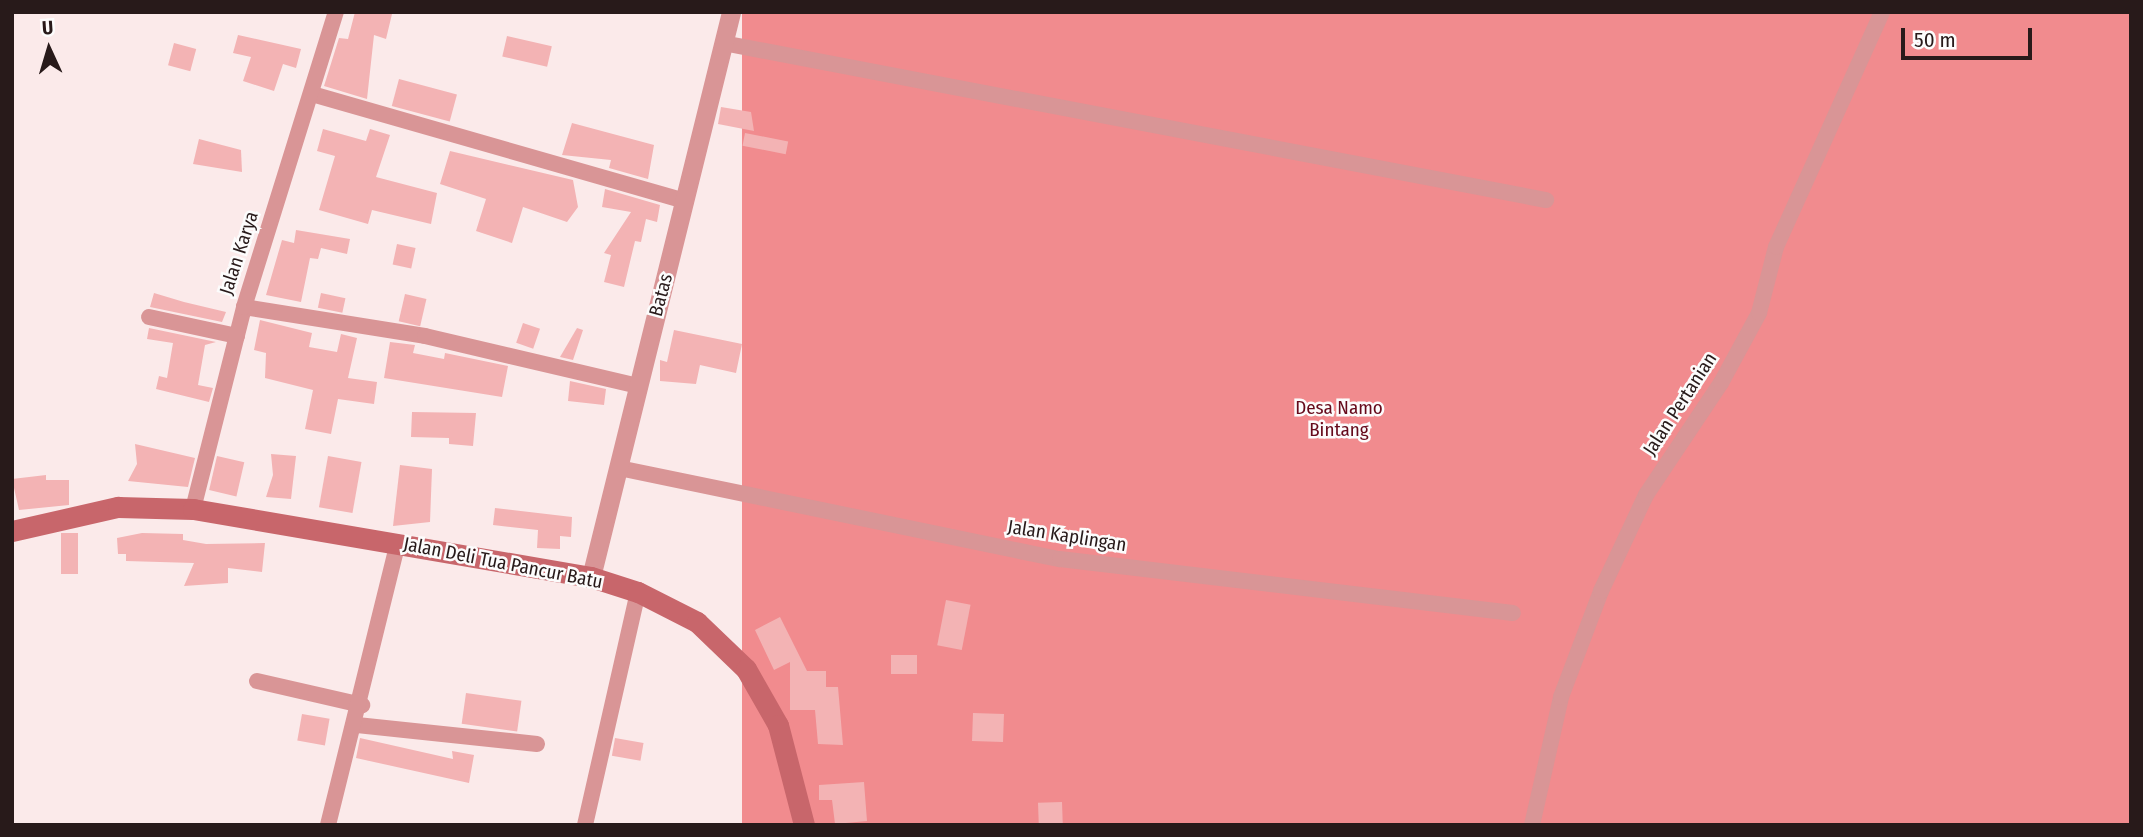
<!DOCTYPE html>
<html>
<head>
<meta charset="utf-8">
<style>
  body { margin:0 }
  #map { position:relative; width:2143px; height:837px; overflow:hidden; background:#fbeaea; font-family:"Fira Sans Condensed",sans-serif }
  div>[style] { position:absolute }
  .forest>* { inset:0; background:#f18b8e; transform-origin:0 0 }
  .building>* { inset:0; background:#f3b3b4; transform-origin:0 0 }
  .minor>* { height:16px; margin:-8px; padding:0 8px; transform-origin:8px; border-radius:8px; background:#d99596 }
  .tertiary>* { height:19px; margin:-9.5px; padding:0 9.5px; transform-origin:9.5px; border-radius:9.5px; background:#d99596 }
  .secondary>* { height:21px; margin:-10.5px; padding:0 10.5px; transform-origin:10.5px; border-radius:10.5px; background:#c8666b }
  span { translate:-50% -50%; white-space:nowrap; text-align:center; line-height:1.15; -webkit-text-stroke:5px #fcfcfc; paint-order:stroke }
  .street-label { font-size:19px; color:#281a1a }
  .park-label { font-size:19px; color:#660a1b }
  .frame { position:absolute; inset:0; border:14px solid #281a1a; pointer-events:none }
  .north { position:absolute; left:14px; top:14px; width:70px; height:70px; -webkit-text-stroke:5px #fcfcfc; paint-order:stroke; rotate:356deg; font-size:19px; font-weight:700; line-height:28px; text-align:center; color:#281a1a }
  .north::after { content:''; display:block; margin:auto; width:24px; height:32px; background:#281a1a; clip-path:polygon(50% 0,100% 100%,50% 72%,0 100%) }
  .scale { position:absolute; left:1901px; top:28px; width:131px; height:32px; box-sizing:border-box; border:4px solid #281a1a; border-top:0; padding-left:9px; font-size:21px; line-height:24px; white-space:nowrap; color:#281a1a; -webkit-text-stroke:5px #fcfcfc; paint-order:stroke }
</style>
</head>
<body>
<div id="map">
  <div class="forest">
    <div style="left:742px;top:12px;width:1389px;height:836px"></div>
  </div>
  <div class="building">
    <div style="clip-path:polygon(355px 12px,392px 14px,386px 39px,374px 35px,367px 99px,324px 86px,339px 38px,348px 39px)"></div>
    <div style="clip-path:polygon(238px 35px,301px 49px,296px 68px,283px 64px,274px 91px,243px 81px,251px 57px,233px 53px)"></div>
    <div style="left:507px;top:36px;width:46px;height:21px;rotate:13deg"></div>
    <div style="left:174px;top:43px;width:23px;height:23px;rotate:15deg"></div>
    <div style="left:399px;top:79px;width:60px;height:28px;rotate:15deg"></div>
    <div style="clip-path:polygon(721px 107px,751px 112px,754px 131px,718px 124px)"></div>
    <div style="clip-path:polygon(572px 123px,654px 145px,648px 179px,609px 168px,611px 160px,562px 155px)"></div>
    <div style="clip-path:polygon(323px 129px,366px 141px,370px 129px,390px 135px,376px 177px,437px 193px,431px 224px,372px 210px,368px 224px,319px 210px,335px 156px,317px 151px)"></div>
    <div style="left:745px;top:133px;width:44px;height:13px;rotate:11deg"></div>
    <div style="clip-path:polygon(199px 139px,241px 150px,242px 172px,193px 164px)"></div>
    <div style="clip-path:polygon(450px 151px,573px 180px,578px 207px,567px 222px,523px 207px,512px 243px,476px 231px,486px 199px,440px 184px)"></div>
    <div style="clip-path:polygon(605px 189px,660px 205px,657px 222px,646px 219px,641px 242px,635px 241px,624px 287px,604px 282px,611px 255px,604px 253px,631px 212px,602px 207px)"></div>
    <div style="clip-path:polygon(296px 230px,350px 239px,347px 254px,321px 248px,318px 259px,310px 258px,301px 302px,266px 295px,282px 240px,294px 243px)"></div>
    <div style="left:397px;top:244px;width:19px;height:21px;rotate:12deg"></div>
    <div style="clip-path:polygon(154px 293px,184px 302px,226px 312px,222px 322px,150px 307px)"></div>
    <div style="left:321px;top:293px;width:25px;height:15px;rotate:12deg"></div>
    <div style="left:405px;top:294px;width:22px;height:28px;rotate:13deg"></div>
    <div style="clip-path:polygon(260px 320px,312px 333px,309px 347px,337px 352px,341px 334px,357px 338px,348px 378px,377px 382px,374px 404px,338px 399px,331px 434px,305px 429px,313px 390px,265px 378px,266px 353px,254px 350px)"></div>
    <div style="left:523px;top:323px;width:18px;height:21px;rotate:19deg"></div>
    <div style="clip-path:polygon(149px 328px,216px 342px,205px 345px,198px 385px,213px 388px,209px 402px,156px 389px,159px 376px,167px 378px,173px 343px,147px 339px)"></div>
    <div style="clip-path:polygon(577px 328px,583px 330px,573px 360px,560px 357px)"></div>
    <div style="clip-path:polygon(674px 330px,742px 344px,736px 373px,700px 365px,696px 384px,660px 381px,660px 360px,667px 362px)"></div>
    <div style="clip-path:polygon(390px 342px,415px 345px,413px 353px,444px 359px,445px 353px,508px 366px,502px 397px,384px 378px)"></div>
    <div style="clip-path:polygon(570px 381px,606px 389px,604px 405px,568px 401px)"></div>
    <div style="clip-path:polygon(412px 412px,476px 413px,473px 446px,449px 444px,449px 438px,411px 437px)"></div>
    <div style="clip-path:polygon(135px 444px,195px 458px,188px 487px,128px 481px,137px 464px)"></div>
    <div style="clip-path:polygon(271px 454px,296px 456px,291px 499px,266px 497px,273px 475px)"></div>
    <div style="left:217px;top:456px;width:28px;height:35px;rotate:13deg"></div>
    <div style="left:328px;top:456px;width:34px;height:52px;rotate:10deg"></div>
    <div style="clip-path:polygon(400px 465px,432px 469px,430px 522px,393px 526px)"></div>
    <div style="clip-path:polygon(46px 475px,46px 480px,69px 480px,69px 505px,19px 510px,12px 479px)"></div>
    <div style="clip-path:polygon(495px 508px,572px 517px,571px 537px,560px 536px,560px 549px,537px 548px,538px 530px,493px 525px)"></div>
    <div style="left:61px;top:533px;width:17px;height:41px"></div>
    <div style="clip-path:polygon(142px 533px,183px 534px,183px 540px,206px 544px,265px 543px,262px 572px,228px 568px,228px 583px,184px 586px,194px 563px,126px 561px,126px 554px,118px 554px,117px 538px)"></div>
    <div style="left:946px;top:600px;width:25px;height:46px;rotate:11deg"></div>
    <div style="clip-path:polygon(780px 617px,807px 671px,826px 671px,826px 687px,838px 687px,843px 745px,818px 744px,815px 710px,790px 710px,790px 662px,774px 670px,755px 630px)"></div>
    <div style="left:891px;top:655px;width:26px;height:19px"></div>
    <div style="left:466px;top:693px;width:56px;height:31px;rotate:8deg"></div>
    <div style="left:973px;top:713px;width:31px;height:28px;rotate:2deg"></div>
    <div style="left:302px;top:714px;width:28px;height:27px;rotate:10deg"></div>
    <div style="clip-path:polygon(360px 738px,453px 759px,452px 751px,474px 755px,469px 783px,356px 758px)"></div>
    <div style="left:615px;top:738px;width:29px;height:18px;rotate:10deg"></div>
    <div style="clip-path:polygon(864px 782px,867px 821px,835px 824px,832px 800px,819px 800px,819px 785px)"></div>
    <div style="left:1062px;top:802px;width:23px;height:24px;rotate:88deg"></div>
  </div>
  <div class="minor">
    <div style="left:723px;top:43px;width:838px;rotate:10.8deg"></div>
    <div style="left:312px;top:94px;width:389px;rotate:16deg"></div>
    <div style="left:244px;top:307px;width:183px;rotate:9.1deg"></div>
    <div style="left:425px;top:336px;width:219px;rotate:13.2deg"></div>
    <div style="left:149px;top:317px;width:90px;rotate:12.2deg"></div>
    <div style="left:619px;top:468px;width:450px;rotate:11.7deg"></div>
    <div style="left:1060px;top:559px;width:456px;rotate:6.8deg"></div>
    <div style="left:193px;top:509px;width:208px;rotate:-75.8deg"></div>
    <div style="left:244px;top:307px;width:309px;rotate:-72.7deg"></div>
    <div style="left:257px;top:681px;width:108px;rotate:12.9deg"></div>
    <div style="left:357px;top:725px;width:181px;rotate:6deg"></div>
    <div style="left:328px;top:825px;width:291px;rotate:-76.1deg"></div>
    <div style="left:585px;top:825px;width:239px;rotate:-77.2deg"></div>
    <div style="left:1532px;top:825px;width:131px;rotate:-77.2deg"></div>
    <div style="left:1561px;top:697px;width:113px;rotate:-69.3deg"></div>
    <div style="left:1601px;top:591px;width:106px;rotate:-64.9deg"></div>
    <div style="left:1646px;top:495px;width:135px;rotate:-56.2deg"></div>
    <div style="left:1721px;top:383px;width:80px;rotate:-61.5deg"></div>
    <div style="left:1759px;top:313px;width:68px;rotate:-75.6deg"></div>
    <div style="left:1776px;top:247px;width:258px;rotate:-65.7deg"></div>
  </div>
  <div class="tertiary">
    <div style="left:591px;top:577px;width:582px;rotate:-76.08deg"></div>
  </div>
  <div class="secondary">
    <div style="left:12px;top:531px;width:109px;rotate:-12.8deg"></div>
    <div style="left:118px;top:507px;width:75px;rotate:1.5deg"></div>
    <div style="left:193px;top:509px;width:404px;rotate:9.7deg"></div>
    <div style="left:591px;top:577px;width:49px;rotate:17.7deg"></div>
    <div style="left:638px;top:592px;width:66px;rotate:27deg"></div>
    <div style="left:697px;top:622px;width:68px;rotate:43.8deg"></div>
    <div style="left:746px;top:669px;width:64px;rotate:60.3deg"></div>
    <div style="left:778px;top:725px;width:103px;rotate:75.4deg"></div>
  </div>
  <div class="street-label">
    <span style="left:239px;top:253px;rotate:-72deg">Jalan Karya</span>
    <span style="left:661px;top:295px;rotate:-75deg">Batas</span>
    <span style="left:1680px;top:404px;rotate:-57deg">Jalan Pertanian</span>
    <span style="left:1067px;top:536px;rotate:9deg">Jalan Kaplingan</span>
    <span style="left:503px;top:563px;rotate:11deg">Jalan Deli Tua Pancur Batu</span>
  </div>
  <div class="park-label">
    <span style="left:1339px;top:419px">Desa Namo<br>Bintang</span>
  </div>
  <div class="frame"></div>
  <div class="north">U</div>
  <div class="scale">50 m</div>
</div>
</body>
</html>
